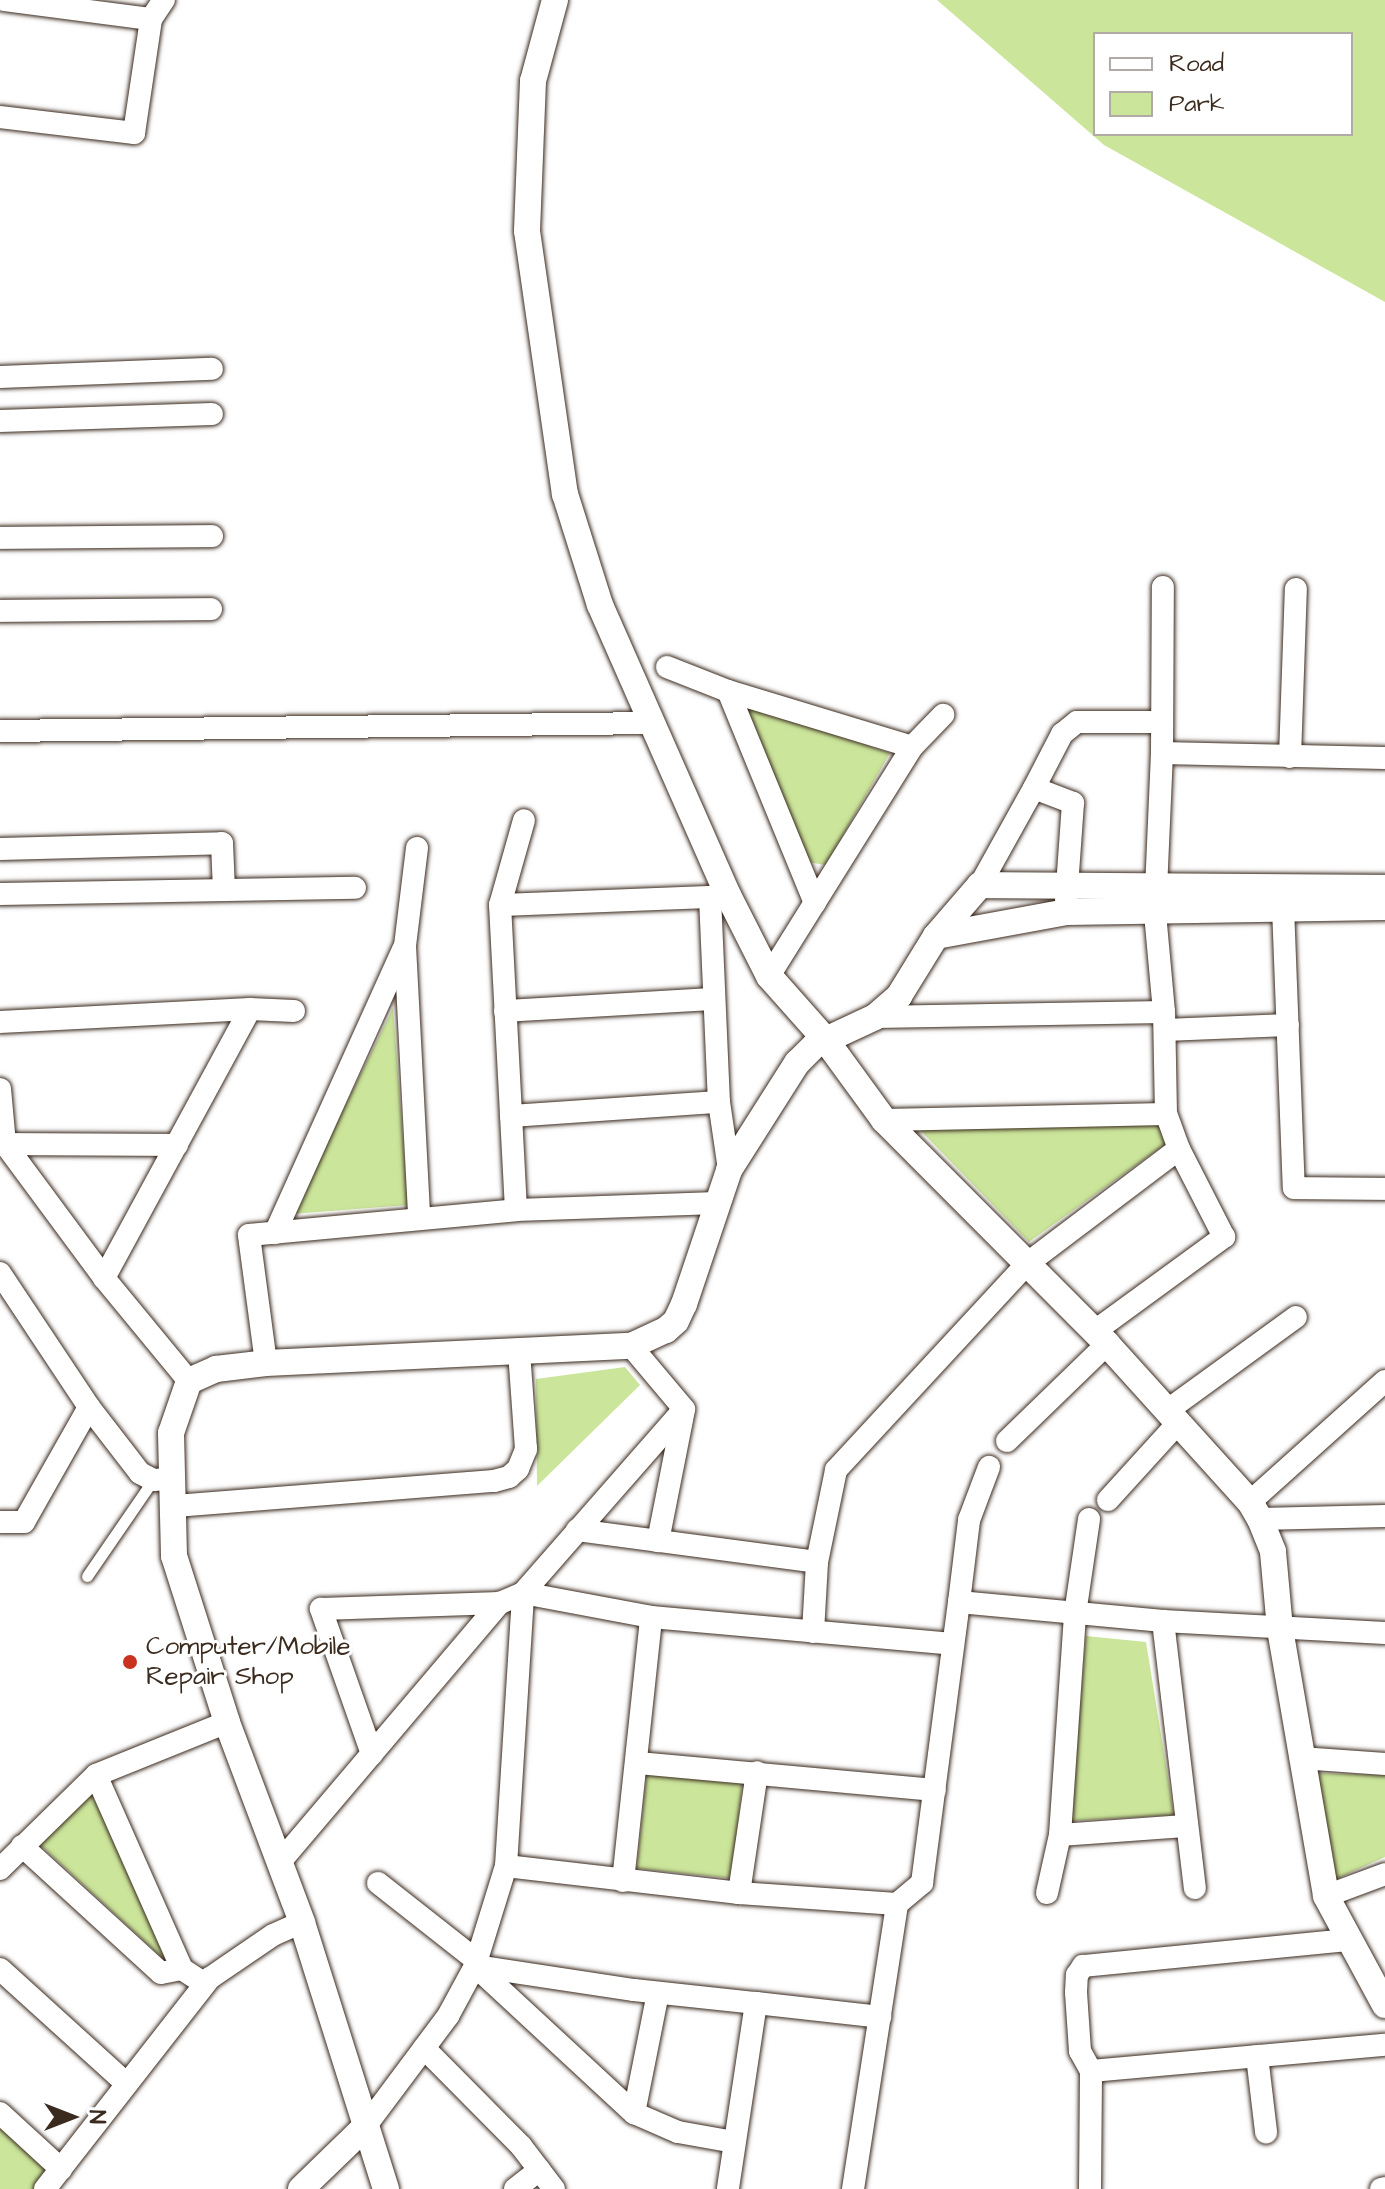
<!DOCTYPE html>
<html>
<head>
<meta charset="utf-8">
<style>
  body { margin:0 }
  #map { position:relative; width:1385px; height:2189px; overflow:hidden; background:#fff; font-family:"Architects Daughter",sans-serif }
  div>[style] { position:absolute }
  .green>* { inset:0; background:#cbe59b; transform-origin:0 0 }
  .roads { filter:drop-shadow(0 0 2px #3b2a1e) drop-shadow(0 0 2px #3b2a1e) }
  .service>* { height:11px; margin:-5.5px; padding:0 5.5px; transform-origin:5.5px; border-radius:5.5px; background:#fff }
  .minor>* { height:22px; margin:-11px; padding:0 11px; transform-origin:11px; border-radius:11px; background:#fff }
  .tertiary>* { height:26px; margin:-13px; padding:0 13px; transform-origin:13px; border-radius:13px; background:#fff }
  .dots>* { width:22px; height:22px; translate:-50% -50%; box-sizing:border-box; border:4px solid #fff; border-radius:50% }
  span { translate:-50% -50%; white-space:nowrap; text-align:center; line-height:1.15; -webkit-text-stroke:6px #fff; paint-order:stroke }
  .poi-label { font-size:26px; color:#3b2a1e }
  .left { translate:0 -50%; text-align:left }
  .legend { position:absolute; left:1093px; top:32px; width:260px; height:104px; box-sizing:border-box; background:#fff; border:2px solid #b1aaa5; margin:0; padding:10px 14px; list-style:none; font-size:24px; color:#3b2a1e }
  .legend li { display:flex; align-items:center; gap:16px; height:40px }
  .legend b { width:40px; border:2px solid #b1aaa5 }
  .north { position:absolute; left:32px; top:2077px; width:80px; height:80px; -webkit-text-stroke:6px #fff; paint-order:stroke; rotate:90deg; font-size:22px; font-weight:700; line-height:32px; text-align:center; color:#3b2a1e }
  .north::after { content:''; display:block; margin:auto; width:28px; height:36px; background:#3b2a1e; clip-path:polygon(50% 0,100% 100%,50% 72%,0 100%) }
</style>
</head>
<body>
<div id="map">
  <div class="green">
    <div style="clip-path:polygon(evenodd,937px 0,1385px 0,1385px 302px,1104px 145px,937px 0,1095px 34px,1351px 34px,1351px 134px,1095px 134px,1095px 34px)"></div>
    <div style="clip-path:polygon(752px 707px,890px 753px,826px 865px,807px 862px,746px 711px)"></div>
    <div style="clip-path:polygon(393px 1008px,408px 1205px,292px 1214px)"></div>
    <div style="clip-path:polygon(1161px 1123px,1167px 1143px,1029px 1242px,919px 1129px)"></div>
    <div style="clip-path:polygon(625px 1367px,640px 1385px,537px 1486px,536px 1379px)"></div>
    <div style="clip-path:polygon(1086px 1636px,1146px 1642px,1174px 1815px,1070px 1821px)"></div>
    <div style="left:647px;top:1771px;width:96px;height:98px;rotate:6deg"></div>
    <div style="clip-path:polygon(1312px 1773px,1385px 1775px,1385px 1857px,1334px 1880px)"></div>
    <div style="clip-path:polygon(90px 1792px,177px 1956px,167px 1962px,38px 1843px)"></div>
    <div style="clip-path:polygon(0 2126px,51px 2172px,36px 2189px,0 2189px)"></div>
  </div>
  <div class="roads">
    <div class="service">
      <div style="left:87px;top:1576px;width:116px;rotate:-55.5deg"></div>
    </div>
    <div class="minor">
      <div style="left:4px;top:0;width:148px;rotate:7.4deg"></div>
      <div style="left:0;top:117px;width:135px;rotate:6.8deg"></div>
      <div style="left:134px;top:133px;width:115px;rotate:-81.5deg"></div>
      <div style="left:151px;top:19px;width:23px;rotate:-56deg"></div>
      <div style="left:0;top:377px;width:212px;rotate:-2.2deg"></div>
      <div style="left:0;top:421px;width:212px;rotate:-1.9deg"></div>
      <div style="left:0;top:538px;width:212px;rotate:-0.5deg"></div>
      <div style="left:0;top:611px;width:211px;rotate:-0.5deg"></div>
      <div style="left:667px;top:667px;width:66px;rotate:21.5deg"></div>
      <div style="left:0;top:731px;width:653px;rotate:-0.7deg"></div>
      <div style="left:1162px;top:753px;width:223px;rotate:1.3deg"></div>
      <div style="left:1290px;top:757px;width:168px;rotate:-88deg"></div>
      <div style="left:1034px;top:788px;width:61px;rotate:-62.6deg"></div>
      <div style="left:1062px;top:734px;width:19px;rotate:-39deg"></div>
      <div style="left:1077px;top:722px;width:85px"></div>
      <div style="left:417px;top:848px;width:99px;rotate:97deg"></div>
      <div style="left:405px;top:946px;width:271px;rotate:87deg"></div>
      <div style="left:0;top:849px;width:222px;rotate:-1.5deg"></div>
      <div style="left:222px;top:843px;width:47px;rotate:87.6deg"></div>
      <div style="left:980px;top:885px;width:111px;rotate:-60.9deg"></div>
      <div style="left:1034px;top:788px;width:42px;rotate:21deg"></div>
      <div style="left:1073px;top:803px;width:97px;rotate:94.1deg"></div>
      <div style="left:0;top:894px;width:355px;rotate:-1deg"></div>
      <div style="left:815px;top:903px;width:229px;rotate:-112.3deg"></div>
      <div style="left:728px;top:691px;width:192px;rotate:16.9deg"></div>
      <div style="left:500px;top:905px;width:210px;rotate:-2.2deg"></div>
      <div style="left:710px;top:897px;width:205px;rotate:87.5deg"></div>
      <div style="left:719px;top:1102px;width:69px;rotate:81.6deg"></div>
      <div style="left:1283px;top:907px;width:281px;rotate:87.8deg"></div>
      <div style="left:1294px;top:1188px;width:91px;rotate:0.6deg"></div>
      <div style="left:769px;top:976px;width:270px;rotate:-58deg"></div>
      <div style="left:912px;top:747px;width:45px;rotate:-45.9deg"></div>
      <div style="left:505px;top:1011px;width:209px;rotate:-3.3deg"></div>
      <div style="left:875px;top:1017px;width:289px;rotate:-1deg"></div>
      <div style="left:0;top:1022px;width:250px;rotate:-3deg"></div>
      <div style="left:250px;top:1009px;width:44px;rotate:2.6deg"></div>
      <div style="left:1165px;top:1030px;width:123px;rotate:-2.3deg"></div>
      <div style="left:0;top:1089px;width:55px;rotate:84.8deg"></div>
      <div style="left:5px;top:1144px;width:167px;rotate:53.5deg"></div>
      <div style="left:104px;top:1278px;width:134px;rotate:50.5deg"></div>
      <div style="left:511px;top:1116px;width:208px;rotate:-3.9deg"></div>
      <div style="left:884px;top:1120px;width:282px;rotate:-1.2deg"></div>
      <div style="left:5px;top:1144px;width:172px;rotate:0.3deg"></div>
      <div style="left:516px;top:1210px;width:305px;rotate:-93deg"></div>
      <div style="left:500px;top:905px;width:88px;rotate:-74.2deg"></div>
      <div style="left:275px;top:1233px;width:311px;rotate:-65.7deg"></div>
      <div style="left:0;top:1273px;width:161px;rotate:56.4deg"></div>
      <div style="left:89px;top:1407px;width:83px;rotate:52.3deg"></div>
      <div style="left:140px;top:1473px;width:15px;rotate:28deg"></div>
      <div style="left:153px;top:1480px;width:18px;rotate:-3deg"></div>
      <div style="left:104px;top:1278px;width:306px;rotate:-61.5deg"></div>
      <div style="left:1095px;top:1331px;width:160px;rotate:-36.1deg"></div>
      <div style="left:1224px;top:1237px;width:99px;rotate:-117.1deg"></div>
      <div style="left:1179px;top:1149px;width:37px;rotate:-110deg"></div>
      <div style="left:1166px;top:1114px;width:102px;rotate:-91.1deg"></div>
      <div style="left:1164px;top:1012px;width:99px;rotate:-95.2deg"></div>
      <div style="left:1155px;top:913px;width:160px;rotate:-87.5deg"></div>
      <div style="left:1162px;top:753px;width:166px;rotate:-89.7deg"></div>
      <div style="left:266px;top:1363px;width:129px;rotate:-97.6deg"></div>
      <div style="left:249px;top:1235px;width:268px;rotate:-5.3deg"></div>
      <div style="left:516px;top:1210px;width:201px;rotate:-2deg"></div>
      <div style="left:1168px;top:1410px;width:158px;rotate:-36deg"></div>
      <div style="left:1007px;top:1441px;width:139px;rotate:-44.1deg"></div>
      <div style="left:1108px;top:1500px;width:105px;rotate:-47.7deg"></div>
      <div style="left:1250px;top:1502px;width:181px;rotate:-41.9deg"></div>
      <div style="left:175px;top:1506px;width:320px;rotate:-4.5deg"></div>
      <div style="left:494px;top:1481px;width:16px;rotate:-15deg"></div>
      <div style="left:509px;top:1477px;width:12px;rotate:-42deg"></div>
      <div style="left:518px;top:1469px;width:22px;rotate:-68deg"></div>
      <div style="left:526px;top:1449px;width:98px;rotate:-94.1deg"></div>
      <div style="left:1260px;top:1519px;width:125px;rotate:-1.4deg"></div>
      <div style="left:0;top:1522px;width:24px"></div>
      <div style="left:24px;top:1522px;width:132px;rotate:-60.5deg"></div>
      <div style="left:577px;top:1530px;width:242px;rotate:7.6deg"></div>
      <div style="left:658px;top:1541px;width:134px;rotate:-78.8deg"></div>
      <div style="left:959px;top:1602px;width:83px;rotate:-83deg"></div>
      <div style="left:969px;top:1520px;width:57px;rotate:-69.3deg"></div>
      <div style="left:1163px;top:1621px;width:269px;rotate:83.2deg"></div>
      <div style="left:813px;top:1632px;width:70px;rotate:-86.7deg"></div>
      <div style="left:817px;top:1562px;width:94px;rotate:-78.3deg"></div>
      <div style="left:836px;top:1470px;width:282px;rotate:-47.2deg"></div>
      <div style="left:1028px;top:1263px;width:189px;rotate:-37.1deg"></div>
      <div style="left:372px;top:1754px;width:154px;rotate:-109.4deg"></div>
      <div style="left:321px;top:1609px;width:179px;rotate:-1.9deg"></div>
      <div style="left:500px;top:1603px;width:25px;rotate:-23deg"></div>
      <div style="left:523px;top:1593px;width:130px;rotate:10.6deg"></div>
      <div style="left:651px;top:1617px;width:303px;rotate:5.1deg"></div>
      <div style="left:1301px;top:1758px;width:84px;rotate:4.1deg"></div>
      <div style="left:638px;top:1763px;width:298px;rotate:5.2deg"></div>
      <div style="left:96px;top:1775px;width:212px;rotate:66.1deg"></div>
      <div style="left:182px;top:1969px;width:27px;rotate:33deg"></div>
      <div style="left:1060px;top:1835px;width:125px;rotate:-4.1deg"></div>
      <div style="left:22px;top:1846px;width:188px;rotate:42.4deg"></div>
      <div style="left:161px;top:1973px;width:21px;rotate:-11deg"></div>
      <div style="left:280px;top:1862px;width:340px;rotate:-49.7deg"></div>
      <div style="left:506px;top:1866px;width:235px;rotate:6.6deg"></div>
      <div style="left:739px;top:1893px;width:158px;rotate:4deg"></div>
      <div style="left:0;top:1869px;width:134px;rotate:-44.4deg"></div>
      <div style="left:96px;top:1775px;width:141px;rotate:-22deg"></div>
      <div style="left:623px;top:1881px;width:265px;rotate:-83.9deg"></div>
      <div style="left:378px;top:1883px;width:126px;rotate:38.2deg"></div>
      <div style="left:739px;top:1893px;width:122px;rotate:-81.5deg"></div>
      <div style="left:1047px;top:1893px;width:59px;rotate:-77.4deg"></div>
      <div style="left:1060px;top:1835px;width:222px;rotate:-86.1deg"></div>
      <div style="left:1075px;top:1614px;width:96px;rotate:-81.6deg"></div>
      <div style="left:1326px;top:1896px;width:63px;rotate:-20.4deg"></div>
      <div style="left:475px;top:1966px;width:161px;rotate:8.6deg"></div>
      <div style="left:634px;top:1990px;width:123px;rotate:6.1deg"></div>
      <div style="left:756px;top:2003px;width:188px;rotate:98.6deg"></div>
      <div style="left:475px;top:1966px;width:217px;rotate:42.8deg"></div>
      <div style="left:634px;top:2113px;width:48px;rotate:23.4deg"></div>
      <div style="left:678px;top:2132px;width:57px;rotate:10.1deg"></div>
      <div style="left:0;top:1969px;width:171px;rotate:42.2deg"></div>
      <div style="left:756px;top:2003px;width:125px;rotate:6.4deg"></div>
      <div style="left:424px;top:2048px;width:138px;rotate:45.3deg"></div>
      <div style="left:521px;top:2146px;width:54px;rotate:52.5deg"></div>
      <div style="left:1257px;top:2056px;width:77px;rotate:83.2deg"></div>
      <div style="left:1091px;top:2071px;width:23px;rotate:-119deg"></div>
      <div style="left:1080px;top:2051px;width:59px;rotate:-93.9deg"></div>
      <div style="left:1076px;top:1992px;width:17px;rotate:-87deg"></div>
      <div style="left:1077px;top:1975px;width:11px;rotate:-56deg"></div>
      <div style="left:1083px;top:1966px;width:265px;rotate:-5.6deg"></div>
      <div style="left:0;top:2113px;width:83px;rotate:42.6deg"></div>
      <div style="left:634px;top:2113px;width:122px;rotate:-78.7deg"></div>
      <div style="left:365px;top:2127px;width:139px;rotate:-53.2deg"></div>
      <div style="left:448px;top:2016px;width:57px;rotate:-61.6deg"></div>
      <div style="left:475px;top:1966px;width:105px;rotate:-72.8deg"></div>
      <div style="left:506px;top:1866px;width:274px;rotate:-86.4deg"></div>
      <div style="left:523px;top:1593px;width:244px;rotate:-48.8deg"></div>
      <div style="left:684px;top:1409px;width:82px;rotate:-130.1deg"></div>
      <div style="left:45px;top:2189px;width:268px;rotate:-52deg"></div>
      <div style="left:210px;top:1978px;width:76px;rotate:-34.3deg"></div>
      <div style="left:273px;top:1935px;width:32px;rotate:-24deg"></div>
      <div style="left:515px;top:2189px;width:31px;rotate:-38deg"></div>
      <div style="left:853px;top:2189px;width:288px;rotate:-81.2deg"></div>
      <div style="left:897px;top:1904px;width:33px;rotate:-40deg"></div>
      <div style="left:922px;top:1883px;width:283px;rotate:-82.5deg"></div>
      <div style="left:959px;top:1602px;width:205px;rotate:5.3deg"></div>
      <div style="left:1163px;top:1621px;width:222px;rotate:3.1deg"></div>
      <div style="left:1090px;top:2189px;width:118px;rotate:-89.5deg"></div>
      <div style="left:1091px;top:2071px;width:295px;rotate:-5.1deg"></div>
      <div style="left:1381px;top:2189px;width:4px;rotate:-14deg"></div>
    </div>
    <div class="tertiary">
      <div style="left:555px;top:0;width:84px;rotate:105.2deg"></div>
      <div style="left:533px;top:81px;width:150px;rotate:92.3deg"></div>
      <div style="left:527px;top:231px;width:266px;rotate:81.8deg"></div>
      <div style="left:565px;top:494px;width:116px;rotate:72.5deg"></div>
      <div style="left:600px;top:605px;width:317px;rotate:66.2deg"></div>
      <div style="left:728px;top:895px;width:91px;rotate:63.2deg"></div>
      <div style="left:769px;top:976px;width:84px;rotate:48.4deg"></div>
      <div style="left:825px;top:1039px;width:100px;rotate:53.9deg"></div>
      <div style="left:884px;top:1120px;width:316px;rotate:45.1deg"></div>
      <div style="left:1107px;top:1344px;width:213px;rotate:47.9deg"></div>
      <div style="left:1250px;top:1502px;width:20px;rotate:60deg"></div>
      <div style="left:1260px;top:1519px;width:35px;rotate:68deg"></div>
      <div style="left:1273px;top:1552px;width:77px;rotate:84.8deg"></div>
      <div style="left:1280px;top:1629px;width:271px;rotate:80.2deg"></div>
      <div style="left:1326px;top:1896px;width:124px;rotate:61.6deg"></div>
      <div style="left:936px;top:936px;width:133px;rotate:-10.4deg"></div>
      <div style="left:1067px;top:912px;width:318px;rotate:-0.9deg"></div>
      <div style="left:301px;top:2189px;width:89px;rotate:-44.1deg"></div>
      <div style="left:386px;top:2189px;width:280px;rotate:-107.5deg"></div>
      <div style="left:302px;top:1922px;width:214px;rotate:-110.6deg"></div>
      <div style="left:227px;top:1722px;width:174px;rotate:-107.7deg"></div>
      <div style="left:174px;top:1556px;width:123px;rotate:-91.4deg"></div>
      <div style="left:171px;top:1433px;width:55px;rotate:-70.9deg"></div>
      <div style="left:189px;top:1381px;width:30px;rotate:-24deg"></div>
      <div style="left:216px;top:1369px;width:50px;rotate:-6.8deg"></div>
      <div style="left:266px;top:1363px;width:365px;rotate:-2.7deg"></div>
      <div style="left:631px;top:1346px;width:38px;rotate:-25deg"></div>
      <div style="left:666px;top:1330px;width:13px;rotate:-42deg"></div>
      <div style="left:676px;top:1321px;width:19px;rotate:-65deg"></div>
      <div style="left:684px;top:1304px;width:141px;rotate:-71.4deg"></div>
      <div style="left:729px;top:1170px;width:127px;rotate:-57.6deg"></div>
      <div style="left:797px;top:1063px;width:25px;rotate:-45deg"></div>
      <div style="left:815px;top:1045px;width:66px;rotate:-25deg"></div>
      <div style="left:875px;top:1017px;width:32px;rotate:-41deg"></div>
      <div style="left:899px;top:996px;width:70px;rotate:-58.3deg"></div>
      <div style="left:936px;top:936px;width:67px;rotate:-49.2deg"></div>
      <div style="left:980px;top:885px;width:405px;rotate:0.4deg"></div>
    </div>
  </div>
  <div class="dots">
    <div style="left:130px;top:1662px;background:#c8321e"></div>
  </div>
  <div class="poi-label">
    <span class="left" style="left:146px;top:1662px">Computer/Mobile<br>Repair Shop</span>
  </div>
  <ul class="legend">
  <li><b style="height:10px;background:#fff"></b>Road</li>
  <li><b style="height:22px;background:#cbe59b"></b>Park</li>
  </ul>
  <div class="north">N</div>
</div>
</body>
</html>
